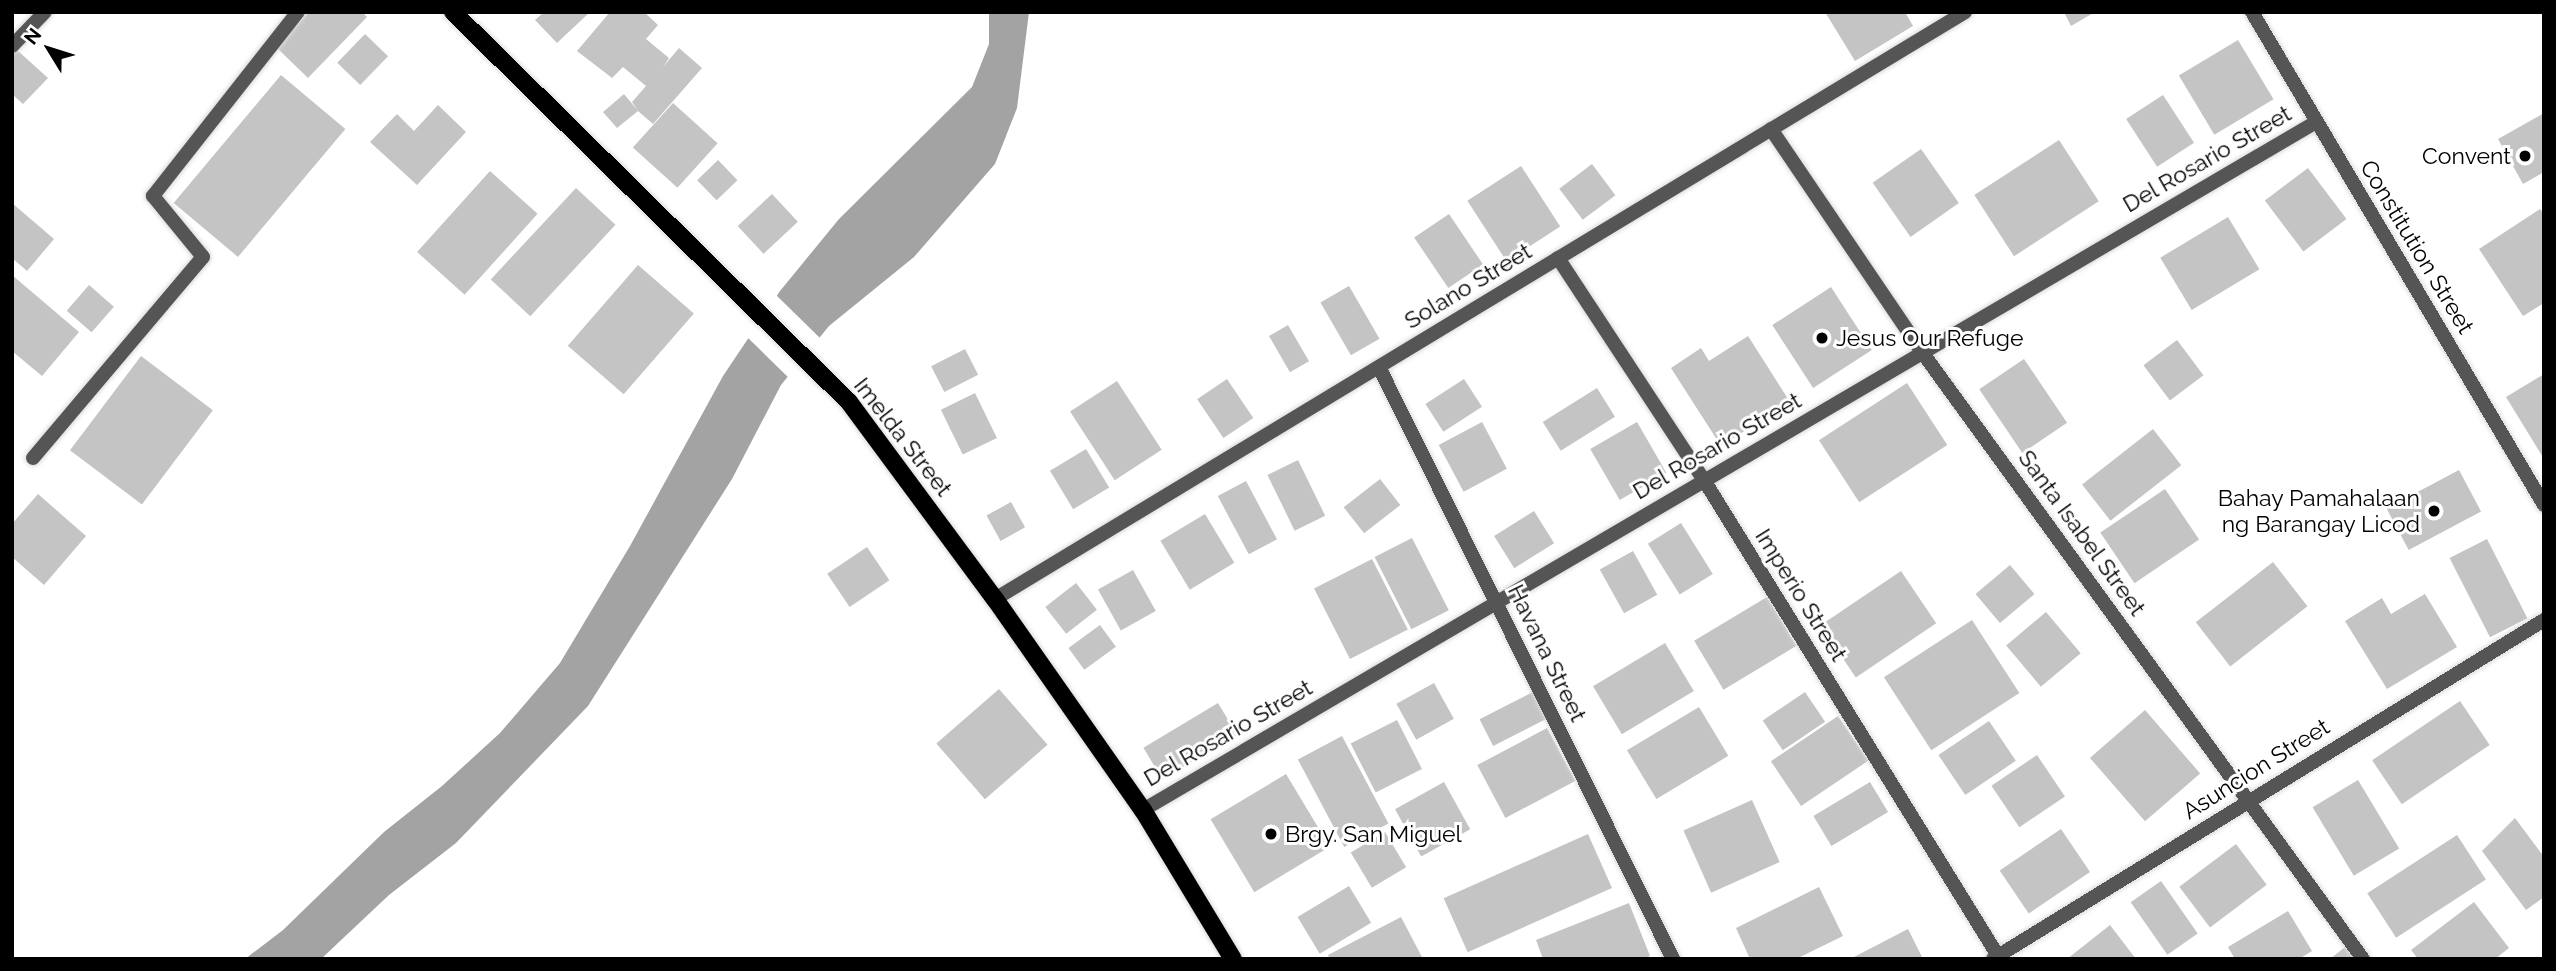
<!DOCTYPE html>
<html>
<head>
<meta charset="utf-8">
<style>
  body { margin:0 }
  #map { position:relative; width:2556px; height:971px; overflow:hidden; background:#fff; font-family:Raleway,sans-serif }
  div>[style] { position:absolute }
  .water>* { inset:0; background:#a3a3a3 }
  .pier>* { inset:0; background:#fff }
  .building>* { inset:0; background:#c4c4c4; transform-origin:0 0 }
  .roads { filter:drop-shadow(0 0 2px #dbdbdb) drop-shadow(0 0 2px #dbdbdb) }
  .minor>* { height:14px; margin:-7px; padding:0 7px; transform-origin:7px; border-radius:7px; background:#555 }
  .primary>* { height:18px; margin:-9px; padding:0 9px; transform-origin:9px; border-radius:9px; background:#000 }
  .dots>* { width:19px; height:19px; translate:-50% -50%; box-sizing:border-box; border:4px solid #fff; border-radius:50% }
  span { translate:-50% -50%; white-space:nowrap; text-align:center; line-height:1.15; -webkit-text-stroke:6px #fff; paint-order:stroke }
  .poi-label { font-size:23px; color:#000 }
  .right { translate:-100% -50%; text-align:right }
  .left { translate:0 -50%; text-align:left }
  .street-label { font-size:23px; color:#000 }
  .frame { position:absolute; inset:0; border:14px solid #000; pointer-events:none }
  .north { position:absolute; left:14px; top:14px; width:70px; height:70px; -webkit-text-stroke:5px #fff; paint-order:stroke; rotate:308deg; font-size:19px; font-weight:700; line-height:28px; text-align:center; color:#000 }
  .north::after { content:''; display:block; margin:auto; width:24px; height:32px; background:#000; clip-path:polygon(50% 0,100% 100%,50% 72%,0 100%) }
</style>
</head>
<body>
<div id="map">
  <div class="water">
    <div style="clip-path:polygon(989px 12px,1029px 12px,1017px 108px,995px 164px,914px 257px,829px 326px,781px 385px,732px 479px,588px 706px,456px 843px,389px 895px,321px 959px,245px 959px,283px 930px,384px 832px,442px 786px,500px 733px,560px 663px,630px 546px,723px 376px,780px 291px,839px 219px,972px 87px,989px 44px)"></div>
  </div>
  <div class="pier">
    <div style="clip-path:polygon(774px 293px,822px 340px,790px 379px,746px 336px)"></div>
  </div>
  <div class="building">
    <div style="clip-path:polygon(309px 12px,362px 12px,367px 17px,308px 78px,276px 47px)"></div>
    <div style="clip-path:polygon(544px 12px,590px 12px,557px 43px,535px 20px)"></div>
    <div style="clip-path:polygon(610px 12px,644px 12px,658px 25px,646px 39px,669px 58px,663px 67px,679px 48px,702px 68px,653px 124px,638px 111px,617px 128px,603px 112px,624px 94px,638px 111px,632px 102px,646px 86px,623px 67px,612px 78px,577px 51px)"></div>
    <div style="clip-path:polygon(1825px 12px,1905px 12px,1913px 26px,1855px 61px)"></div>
    <div style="clip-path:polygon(2064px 12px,2095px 12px,2071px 26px)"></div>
    <div style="left:365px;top:34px;width:32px;height:40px;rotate:44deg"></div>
    <div style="left:2238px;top:40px;width:69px;height:69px;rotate:59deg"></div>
    <div style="clip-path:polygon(17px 50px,48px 78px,23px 104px,12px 94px,12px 56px)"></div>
    <div style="left:281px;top:75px;width:84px;height:167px;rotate:40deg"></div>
    <div style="left:2163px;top:95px;width:57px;height:44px;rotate:57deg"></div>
    <div style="left:673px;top:103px;width:60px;height:60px;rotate:42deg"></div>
    <div style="clip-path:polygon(438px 105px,466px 132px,417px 185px,370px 142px,397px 114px,414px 131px)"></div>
    <div style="clip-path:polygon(2544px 113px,2544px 172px,2523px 184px,2498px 139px)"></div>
    <div style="left:2059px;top:140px;width:73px;height:101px;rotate:57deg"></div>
    <div style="left:1921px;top:149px;width:66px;height:59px;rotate:55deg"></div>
    <div style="left:718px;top:160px;width:28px;height:29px;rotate:46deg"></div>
    <div style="left:1592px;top:164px;width:39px;height:41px;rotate:53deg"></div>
    <div style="left:1521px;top:166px;width:72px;height:64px;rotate:57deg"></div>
    <div style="left:2308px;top:168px;width:64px;height:54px;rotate:53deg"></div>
    <div style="left:490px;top:171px;width:64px;height:109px;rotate:42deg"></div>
    <div style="left:576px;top:188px;width:54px;height:125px;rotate:43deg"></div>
    <div style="left:772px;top:194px;width:38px;height:47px;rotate:47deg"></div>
    <div style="clip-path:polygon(12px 203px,54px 239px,27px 271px,12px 258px)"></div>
    <div style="clip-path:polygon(2540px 209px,2544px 214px,2544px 303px,2523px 316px,2479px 249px)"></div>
    <div style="left:1449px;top:214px;width:61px;height:42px;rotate:56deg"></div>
    <div style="left:2228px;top:217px;width:61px;height:79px;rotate:59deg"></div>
    <div style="left:638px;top:265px;width:74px;height:107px;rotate:41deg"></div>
    <div style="clip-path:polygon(12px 275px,79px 332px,42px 376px,12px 351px)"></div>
    <div style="left:89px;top:285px;width:33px;height:34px;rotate:41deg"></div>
    <div style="left:1349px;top:286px;width:61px;height:33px;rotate:60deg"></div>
    <div style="left:1831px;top:287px;width:75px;height:70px;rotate:57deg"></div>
    <div style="left:1288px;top:325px;width:42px;height:22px;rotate:60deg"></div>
    <div style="clip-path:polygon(1748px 336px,1790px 402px,1721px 446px,1671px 368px,1701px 348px,1709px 361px)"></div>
    <div style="left:2177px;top:340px;width:44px;height:42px;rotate:53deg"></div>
    <div style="left:965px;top:349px;width:29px;height:38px;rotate:63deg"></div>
    <div style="left:141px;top:356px;width:90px;height:118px;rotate:37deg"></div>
    <div style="left:2024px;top:359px;width:77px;height:54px;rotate:56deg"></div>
    <div style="clip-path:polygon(2544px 374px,2544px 459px,2506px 397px)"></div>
    <div style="left:1227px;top:379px;width:47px;height:36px;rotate:56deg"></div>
    <div style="left:1464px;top:379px;width:33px;height:46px;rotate:57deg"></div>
    <div style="left:1117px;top:381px;width:82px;height:56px;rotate:57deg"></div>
    <div style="left:1907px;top:383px;width:74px;height:105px;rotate:57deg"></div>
    <div style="left:1597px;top:388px;width:34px;height:64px;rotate:58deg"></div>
    <div style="left:975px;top:393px;width:50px;height:38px;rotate:64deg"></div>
    <div style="left:1482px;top:422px;width:53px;height:49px;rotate:62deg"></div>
    <div style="left:1637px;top:422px;width:59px;height:54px;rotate:60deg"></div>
    <div style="left:2153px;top:429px;width:46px;height:90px;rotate:52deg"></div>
    <div style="left:1086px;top:449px;width:45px;height:42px;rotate:59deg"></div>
    <div style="left:1298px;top:460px;width:62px;height:34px;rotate:64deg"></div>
    <div style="left:2459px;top:470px;width:47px;height:82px;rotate:62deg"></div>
    <div style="left:1380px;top:479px;width:33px;height:46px;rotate:52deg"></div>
    <div style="left:1246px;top:481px;width:66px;height:32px;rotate:62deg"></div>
    <div style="left:2165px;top:489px;width:61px;height:78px;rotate:56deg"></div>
    <div style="clip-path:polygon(38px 494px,86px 536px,44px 585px,12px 557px,12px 524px)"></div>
    <div style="left:1011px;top:502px;width:29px;height:28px;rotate:61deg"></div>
    <div style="left:1534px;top:511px;width:38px;height:47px;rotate:58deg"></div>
    <div style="left:1205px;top:514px;width:57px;height:52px;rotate:59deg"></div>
    <div style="left:1681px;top:523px;width:60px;height:39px;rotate:58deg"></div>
    <div style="left:1412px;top:538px;width:81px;height:42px;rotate:63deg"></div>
    <div style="left:2487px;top:539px;width:89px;height:42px;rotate:63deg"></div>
    <div style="left:867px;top:547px;width:40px;height:48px;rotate:56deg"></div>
    <div style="left:1633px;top:551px;width:50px;height:38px;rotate:61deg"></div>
    <div style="left:1372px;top:559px;width:79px;height:65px;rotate:63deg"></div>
    <div style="left:2273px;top:562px;width:56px;height:98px;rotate:52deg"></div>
    <div style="left:2010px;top:565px;width:38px;height:45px;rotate:50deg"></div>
    <div style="left:1133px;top:570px;width:47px;height:40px;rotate:61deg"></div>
    <div style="left:1901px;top:571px;width:63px;height:97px;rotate:56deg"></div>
    <div style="left:1076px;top:583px;width:34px;height:39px;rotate:52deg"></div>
    <div style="clip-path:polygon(2425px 594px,2457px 647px,2387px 689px,2345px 621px,2382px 598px,2391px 614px)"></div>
    <div style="left:1767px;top:597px;width:57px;height:85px;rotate:59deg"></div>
    <div style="left:2046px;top:612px;width:54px;height:52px;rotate:50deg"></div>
    <div style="left:1972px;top:620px;width:87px;height:105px;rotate:57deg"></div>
    <div style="left:1100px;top:625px;width:27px;height:39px;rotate:54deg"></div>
    <div style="left:1665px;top:643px;width:56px;height:84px;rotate:59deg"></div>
    <div style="left:1434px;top:683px;width:41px;height:43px;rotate:61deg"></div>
    <div style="left:999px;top:689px;width:74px;height:83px;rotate:49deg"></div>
    <div style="left:1533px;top:692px;width:30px;height:60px;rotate:63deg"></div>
    <div style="left:1805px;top:692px;width:36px;height:51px;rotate:56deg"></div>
    <div style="left:2460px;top:701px;width:53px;height:106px;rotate:56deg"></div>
    <div style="left:1218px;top:703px;width:37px;height:87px;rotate:59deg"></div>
    <div style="left:1699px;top:707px;width:57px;height:84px;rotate:59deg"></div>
    <div style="left:2145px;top:710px;width:84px;height:73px;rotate:49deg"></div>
    <div style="left:1838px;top:716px;width:54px;height:81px;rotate:56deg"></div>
    <div style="left:1397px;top:720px;width:55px;height:52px;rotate:63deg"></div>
    <div style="left:1989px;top:721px;width:48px;height:61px;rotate:56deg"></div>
    <div style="left:1547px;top:728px;width:60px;height:79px;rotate:62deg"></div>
    <div style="left:1342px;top:736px;width:99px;height:50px;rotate:62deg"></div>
    <div style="left:2037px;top:755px;width:50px;height:55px;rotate:56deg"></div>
    <div style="left:1286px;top:774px;width:85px;height:88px;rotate:59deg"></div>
    <div style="left:2358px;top:780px;width:80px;height:53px;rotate:59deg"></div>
    <div style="left:1444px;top:782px;width:54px;height:56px;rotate:61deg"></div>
    <div style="left:1870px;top:782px;width:35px;height:66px;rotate:59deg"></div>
    <div style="left:1752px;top:800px;width:68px;height:75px;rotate:66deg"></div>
    <div style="clip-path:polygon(2515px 818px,2544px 857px,2544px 897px,2526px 910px,2482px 851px)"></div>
    <div style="left:2061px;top:829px;width:52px;height:74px;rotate:56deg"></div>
    <div style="left:1385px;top:832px;width:41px;height:40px;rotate:59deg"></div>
    <div style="left:1588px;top:834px;width:59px;height:158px;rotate:66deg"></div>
    <div style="left:2457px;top:835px;width:53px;height:107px;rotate:57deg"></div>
    <div style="left:2236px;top:844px;width:51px;height:71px;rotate:53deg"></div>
    <div style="left:2161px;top:881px;width:64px;height:37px;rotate:55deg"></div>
    <div style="left:1349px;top:886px;width:43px;height:60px;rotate:59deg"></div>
    <div style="clip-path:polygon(1819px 887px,1843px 936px,1796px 959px,1750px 959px,1736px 928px)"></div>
    <div style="clip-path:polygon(2474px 902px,2509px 948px,2495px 959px,2418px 959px,2411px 950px)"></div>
    <div style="clip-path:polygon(1629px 903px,1650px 956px,1643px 959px,1543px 959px,1536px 940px)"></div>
    <div style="clip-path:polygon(2288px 911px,2312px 951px,2299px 959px,2235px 959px,2228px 947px)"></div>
    <div style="clip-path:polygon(1401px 917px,1423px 959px,1330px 959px,1328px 955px)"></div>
    <div style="clip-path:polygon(2110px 925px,2136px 959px,2067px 959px)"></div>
    <div style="clip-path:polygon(1908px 929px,1923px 959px,1850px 959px)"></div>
    <div style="clip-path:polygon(2345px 947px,2354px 959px,2330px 959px)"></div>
  </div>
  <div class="roads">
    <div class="minor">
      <div style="left:2252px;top:12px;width:573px;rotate:59.36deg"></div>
      <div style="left:12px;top:46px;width:47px;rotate:-45.9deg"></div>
      <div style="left:1771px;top:129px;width:269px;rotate:55.9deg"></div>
      <div style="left:1922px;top:352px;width:750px;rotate:54deg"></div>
      <div style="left:1558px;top:258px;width:266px;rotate:56.7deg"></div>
      <div style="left:1704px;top:480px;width:563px;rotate:58.29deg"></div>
      <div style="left:1379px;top:367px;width:661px;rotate:63.59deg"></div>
      <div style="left:33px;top:458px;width:263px;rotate:-49.8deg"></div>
      <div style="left:203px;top:257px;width:79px;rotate:-129.3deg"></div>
      <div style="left:153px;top:196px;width:234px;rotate:-51.8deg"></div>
      <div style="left:995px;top:599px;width:1134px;rotate:-31.18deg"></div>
      <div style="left:1143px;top:810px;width:1360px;rotate:-30.39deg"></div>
      <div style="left:1993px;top:959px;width:647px;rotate:-31.6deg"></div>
    </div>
    <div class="primary">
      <div style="left:453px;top:12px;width:556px;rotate:44.56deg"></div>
      <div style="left:849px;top:402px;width:245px;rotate:53.5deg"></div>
      <div style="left:995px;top:599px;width:258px;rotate:55deg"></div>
      <div style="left:1143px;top:810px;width:174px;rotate:58.9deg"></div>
    </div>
  </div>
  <div class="dots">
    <div style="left:2525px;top:156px;background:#000"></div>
    <div style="left:1822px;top:338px;background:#000"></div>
    <div style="left:2434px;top:511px;background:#000"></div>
    <div style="left:1271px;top:834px;background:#000"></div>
  </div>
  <div class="poi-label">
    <span class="right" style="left:2511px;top:156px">Convent</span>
    <span class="left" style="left:1836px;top:338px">Jesus Our Refuge</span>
    <span class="right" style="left:2420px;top:511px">Bahay Pamahalaan<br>ng Barangay Licod</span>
    <span class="left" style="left:1285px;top:834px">Brgy. San Miguel</span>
  </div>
  <div class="street-label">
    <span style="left:2207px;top:159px;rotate:-30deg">Del Rosario Street</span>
    <span style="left:2417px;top:247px;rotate:59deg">Constitution Street</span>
    <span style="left:1468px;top:286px;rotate:-31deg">Solano Street</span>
    <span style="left:903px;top:437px;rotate:52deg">Imelda Street</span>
    <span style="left:1717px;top:446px;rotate:-30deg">Del Rosario Street</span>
    <span style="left:2082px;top:533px;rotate:54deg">Santa Isabel Street</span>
    <span style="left:1801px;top:595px;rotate:58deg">Imperio Street</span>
    <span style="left:1547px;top:653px;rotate:64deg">Havana Street</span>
    <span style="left:1228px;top:733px;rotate:-30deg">Del Rosario Street</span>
    <span style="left:2256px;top:769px;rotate:-32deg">Asuncion Street</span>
  </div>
  <div class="frame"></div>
  <div class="north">N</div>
</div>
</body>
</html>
